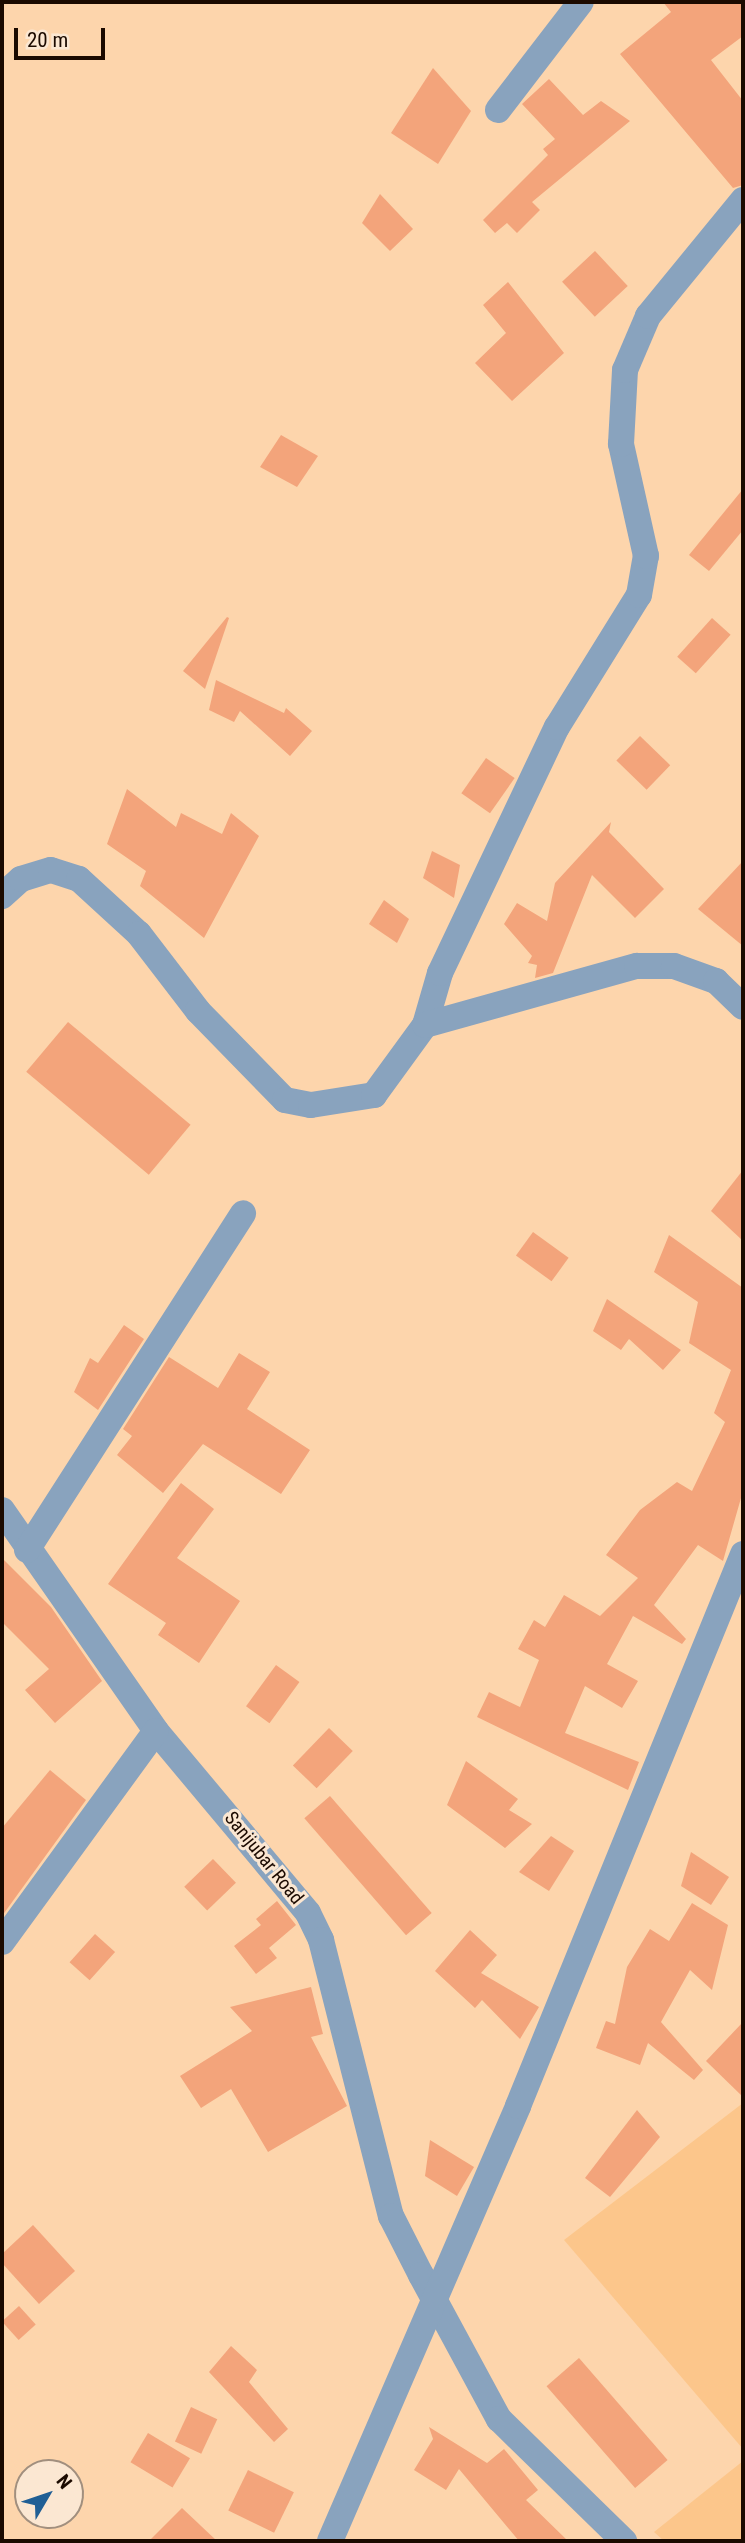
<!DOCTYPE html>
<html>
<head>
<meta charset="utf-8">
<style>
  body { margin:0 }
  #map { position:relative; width:745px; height:2543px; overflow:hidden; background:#fdd5ac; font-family:"Roboto Condensed",sans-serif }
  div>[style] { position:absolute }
  .built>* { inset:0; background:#fcc68b }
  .building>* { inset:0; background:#f3a47b; transform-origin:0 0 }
  .minor>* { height:26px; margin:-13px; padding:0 13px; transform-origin:13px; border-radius:13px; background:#89a3be }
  span { translate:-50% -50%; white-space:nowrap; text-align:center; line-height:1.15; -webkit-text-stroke:6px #fbe7d2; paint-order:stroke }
  .street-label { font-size:19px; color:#1b0a00 }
  .frame { position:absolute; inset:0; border:4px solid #1b0a00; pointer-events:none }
  .north { position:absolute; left:14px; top:2459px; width:70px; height:70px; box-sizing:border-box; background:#fbe7d2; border:2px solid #a18f7e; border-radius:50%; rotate:51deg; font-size:19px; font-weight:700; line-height:28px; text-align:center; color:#1b0a00 }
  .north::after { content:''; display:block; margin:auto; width:24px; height:32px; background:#205f95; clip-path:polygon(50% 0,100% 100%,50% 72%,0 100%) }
  .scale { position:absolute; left:14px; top:28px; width:91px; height:32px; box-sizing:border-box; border:4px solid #1b0a00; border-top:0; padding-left:9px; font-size:21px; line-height:24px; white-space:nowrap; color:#1b0a00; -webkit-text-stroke:5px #fbe7d2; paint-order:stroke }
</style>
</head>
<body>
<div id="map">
  <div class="built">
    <div style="clip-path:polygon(743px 2103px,743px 2449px,564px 2240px)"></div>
    <div style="clip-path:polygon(743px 2461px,743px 2541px,664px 2541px,654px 2532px)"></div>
  </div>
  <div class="building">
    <div style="clip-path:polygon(663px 2px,743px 2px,743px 36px,711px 60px,743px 101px,743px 185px,733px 188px,620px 54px,671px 12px)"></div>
    <div style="clip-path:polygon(433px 68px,471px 111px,438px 164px,391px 133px)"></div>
    <div style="clip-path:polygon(549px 79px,583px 115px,601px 101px,630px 121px,532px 202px,540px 210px,517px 233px,507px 223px,495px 233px,483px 220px,548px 155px,543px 149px,555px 139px,522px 104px)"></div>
    <div style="clip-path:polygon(380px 194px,413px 229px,390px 251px,362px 223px)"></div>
    <div style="left:595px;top:251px;width:48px;height:45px;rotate:47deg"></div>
    <div style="clip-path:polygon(508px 282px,564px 353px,512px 401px,475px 363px,506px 333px,483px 305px)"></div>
    <div style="clip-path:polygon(281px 435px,318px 456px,297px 487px,260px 467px)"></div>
    <div style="clip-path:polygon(743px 489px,743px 530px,709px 571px,689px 555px)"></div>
    <div style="clip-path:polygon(227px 617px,229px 618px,205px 689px,183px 671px)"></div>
    <div style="left:712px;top:618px;width:25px;height:52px;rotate:42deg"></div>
    <div style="clip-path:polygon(216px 680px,284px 713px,286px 708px,312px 731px,290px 756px,240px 711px,234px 722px,209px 710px)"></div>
    <div style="left:640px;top:736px;width:42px;height:34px;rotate:44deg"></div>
    <div style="left:486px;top:758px;width:35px;height:43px;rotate:35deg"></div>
    <div style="clip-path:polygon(127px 789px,176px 827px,181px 813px,222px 834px,231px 813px,259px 836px,204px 938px,140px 886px,146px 871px,107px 844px)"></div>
    <div style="clip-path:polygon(611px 822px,609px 832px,664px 889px,635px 918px,592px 875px,553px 973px,535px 978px,537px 965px,528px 963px,532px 956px,504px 924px,517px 903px,547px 921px,555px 883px)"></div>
    <div style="clip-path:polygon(432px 851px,460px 865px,454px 898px,423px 878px)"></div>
    <div style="clip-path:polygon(743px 861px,743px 946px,698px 909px)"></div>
    <div style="clip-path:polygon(384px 900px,409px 919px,397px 943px,369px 924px)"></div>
    <div style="left:68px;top:1022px;width:160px;height:65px;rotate:40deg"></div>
    <div style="clip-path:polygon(743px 1170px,743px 1241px,711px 1211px)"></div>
    <div style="left:533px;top:1232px;width:44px;height:29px;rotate:36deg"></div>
    <div style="clip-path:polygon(669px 1235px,743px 1288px,743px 1491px,723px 1561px,698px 1545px,654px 1605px,686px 1639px,682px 1644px,633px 1616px,607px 1664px,638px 1681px,622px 1708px,585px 1686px,565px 1733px,639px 1762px,628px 1790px,477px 1717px,489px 1692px,520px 1707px,539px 1660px,518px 1649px,534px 1620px,545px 1627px,564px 1595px,600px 1616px,638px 1578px,606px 1555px,640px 1510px,677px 1482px,692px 1491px,725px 1422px,714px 1413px,731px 1370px,689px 1343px,698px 1302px,654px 1272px)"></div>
    <div style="clip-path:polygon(607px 1299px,681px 1350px,663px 1370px,629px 1339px,621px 1350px,593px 1331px)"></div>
    <div style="clip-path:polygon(124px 1325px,144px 1339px,98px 1410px,74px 1392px,90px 1358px,98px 1363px)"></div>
    <div style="clip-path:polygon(239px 1353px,270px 1372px,247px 1409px,310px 1450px,281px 1494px,203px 1444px,163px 1493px,117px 1455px,132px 1436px,123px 1429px,169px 1357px,218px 1388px)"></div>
    <div style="clip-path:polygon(181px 1483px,214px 1509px,177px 1558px,240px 1601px,199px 1663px,158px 1635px,166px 1623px,108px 1584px)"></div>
    <div style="clip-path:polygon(2px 1558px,51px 1607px,102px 1681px,55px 1723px,25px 1690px,49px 1669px,2px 1622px)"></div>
    <div style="left:276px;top:1665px;width:29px;height:51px;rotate:36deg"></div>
    <div style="left:329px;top:1728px;width:33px;height:52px;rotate:44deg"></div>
    <div style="clip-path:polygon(466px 1761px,518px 1799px,509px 1810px,532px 1824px,505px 1848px,447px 1805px)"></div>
    <div style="clip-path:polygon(50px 1770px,86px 1800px,2px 1916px,2px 1828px)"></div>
    <div style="left:330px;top:1796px;width:155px;height:34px;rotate:49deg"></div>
    <div style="clip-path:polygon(551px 1836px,574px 1851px,549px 1891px,519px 1872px)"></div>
    <div style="clip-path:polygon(691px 1852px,729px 1877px,711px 1905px,681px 1886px)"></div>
    <div style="left:213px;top:1859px;width:33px;height:40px;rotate:46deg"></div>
    <div style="clip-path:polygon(277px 1901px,296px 1925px,269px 1948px,277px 1958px,256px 1974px,234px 1946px,261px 1925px,256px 1919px)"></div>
    <div style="clip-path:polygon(692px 1903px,728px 1925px,712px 1990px,690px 1970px,661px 2022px,703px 2070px,694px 2080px,648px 2043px,640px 2065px,596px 2048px,606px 2021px,615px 2024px,627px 1967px,650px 1929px,669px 1941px)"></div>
    <div style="clip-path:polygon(470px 1930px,497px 1955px,481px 1973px,539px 2007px,520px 2039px,482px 2000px,475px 2008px,435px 1971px)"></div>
    <div style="left:95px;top:1934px;width:27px;height:38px;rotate:42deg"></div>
    <div style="clip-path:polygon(311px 1987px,323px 2034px,311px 2037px,347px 2106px,268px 2152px,231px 2089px,201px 2108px,180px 2076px,252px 2031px,230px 2007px)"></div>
    <div style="clip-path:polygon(743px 2022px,743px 2097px,706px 2061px)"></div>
    <div style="clip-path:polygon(637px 2110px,660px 2137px,610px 2197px,585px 2178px)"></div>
    <div style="clip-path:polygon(430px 2140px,474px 2167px,457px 2196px,425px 2176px)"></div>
    <div style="clip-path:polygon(33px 2225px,75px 2271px,39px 2304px,2px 2263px,2px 2254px)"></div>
    <div style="left:19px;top:2306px;width:25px;height:23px;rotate:48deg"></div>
    <div style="clip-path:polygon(231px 2346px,257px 2370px,249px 2382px,288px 2429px,274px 2442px,209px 2372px)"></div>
    <div style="left:579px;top:2358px;width:135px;height:43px;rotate:49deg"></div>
    <div style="left:191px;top:2407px;width:29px;height:38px;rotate:25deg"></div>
    <div style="clip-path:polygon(429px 2427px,487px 2463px,504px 2449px,538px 2490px,526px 2500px,568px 2541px,519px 2541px,459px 2469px,446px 2490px,414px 2470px,433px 2439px)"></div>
    <div style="left:148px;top:2433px;width:49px;height:34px;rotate:31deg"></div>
    <div style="left:248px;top:2470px;width:51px;height:45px;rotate:26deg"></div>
    <div style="clip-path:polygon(182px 2508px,217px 2541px,149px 2541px)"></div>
  </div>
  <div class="minor">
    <div style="left:498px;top:110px;width:136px;rotate:-52.5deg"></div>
    <div style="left:2px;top:896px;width:25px;rotate:-42deg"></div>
    <div style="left:21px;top:879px;width:31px;rotate:-17deg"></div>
    <div style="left:51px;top:870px;width:29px;rotate:18deg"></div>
    <div style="left:79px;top:879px;width:81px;rotate:42.5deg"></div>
    <div style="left:139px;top:934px;width:97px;rotate:52.5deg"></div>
    <div style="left:198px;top:1011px;width:124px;rotate:45.7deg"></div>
    <div style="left:285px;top:1100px;width:26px;rotate:11deg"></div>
    <div style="left:311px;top:1105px;width:64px;rotate:-9deg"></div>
    <div style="left:374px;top:1095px;width:87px;rotate:-53.9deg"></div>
    <div style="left:425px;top:1025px;width:54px;rotate:-73.9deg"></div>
    <div style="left:440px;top:973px;width:272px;rotate:-64.6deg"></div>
    <div style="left:557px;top:727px;width:155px;rotate:-58.2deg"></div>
    <div style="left:639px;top:595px;width:40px;rotate:-80deg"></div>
    <div style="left:646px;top:556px;width:115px;rotate:-102.6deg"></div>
    <div style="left:621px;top:444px;width:74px;rotate:-86.9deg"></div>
    <div style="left:625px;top:370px;width:59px;rotate:-66.9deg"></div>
    <div style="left:648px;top:316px;width:150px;rotate:-50.7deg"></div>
    <div style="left:425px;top:1025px;width:220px;rotate:-15.6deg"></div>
    <div style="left:637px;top:966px;width:37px"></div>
    <div style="left:674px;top:966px;width:45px;rotate:19.7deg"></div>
    <div style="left:716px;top:981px;width:37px;rotate:44deg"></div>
    <div style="left:2px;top:1510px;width:269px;rotate:55.1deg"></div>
    <div style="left:156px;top:1731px;width:237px;rotate:50.1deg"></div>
    <div style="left:308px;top:1913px;width:30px;rotate:64deg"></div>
    <div style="left:321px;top:1940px;width:285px;rotate:75.8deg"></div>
    <div style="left:391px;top:2216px;width:66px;rotate:63deg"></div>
    <div style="left:421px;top:2275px;width:164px;rotate:61.6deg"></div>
    <div style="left:499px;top:2419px;width:175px;rotate:44.3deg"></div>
    <div style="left:27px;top:1550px;width:400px;rotate:-57.3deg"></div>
    <div style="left:2px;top:1942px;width:261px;rotate:-53.9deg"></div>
    <div style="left:330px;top:2541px;width:474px;rotate:-66.6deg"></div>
    <div style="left:518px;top:2106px;width:596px;rotate:-67.82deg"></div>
  </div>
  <div class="street-label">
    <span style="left:264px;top:1858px;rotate:51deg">Sanijubar Road</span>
  </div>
  <div class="frame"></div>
  <div class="north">N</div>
  <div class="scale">20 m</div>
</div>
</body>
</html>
